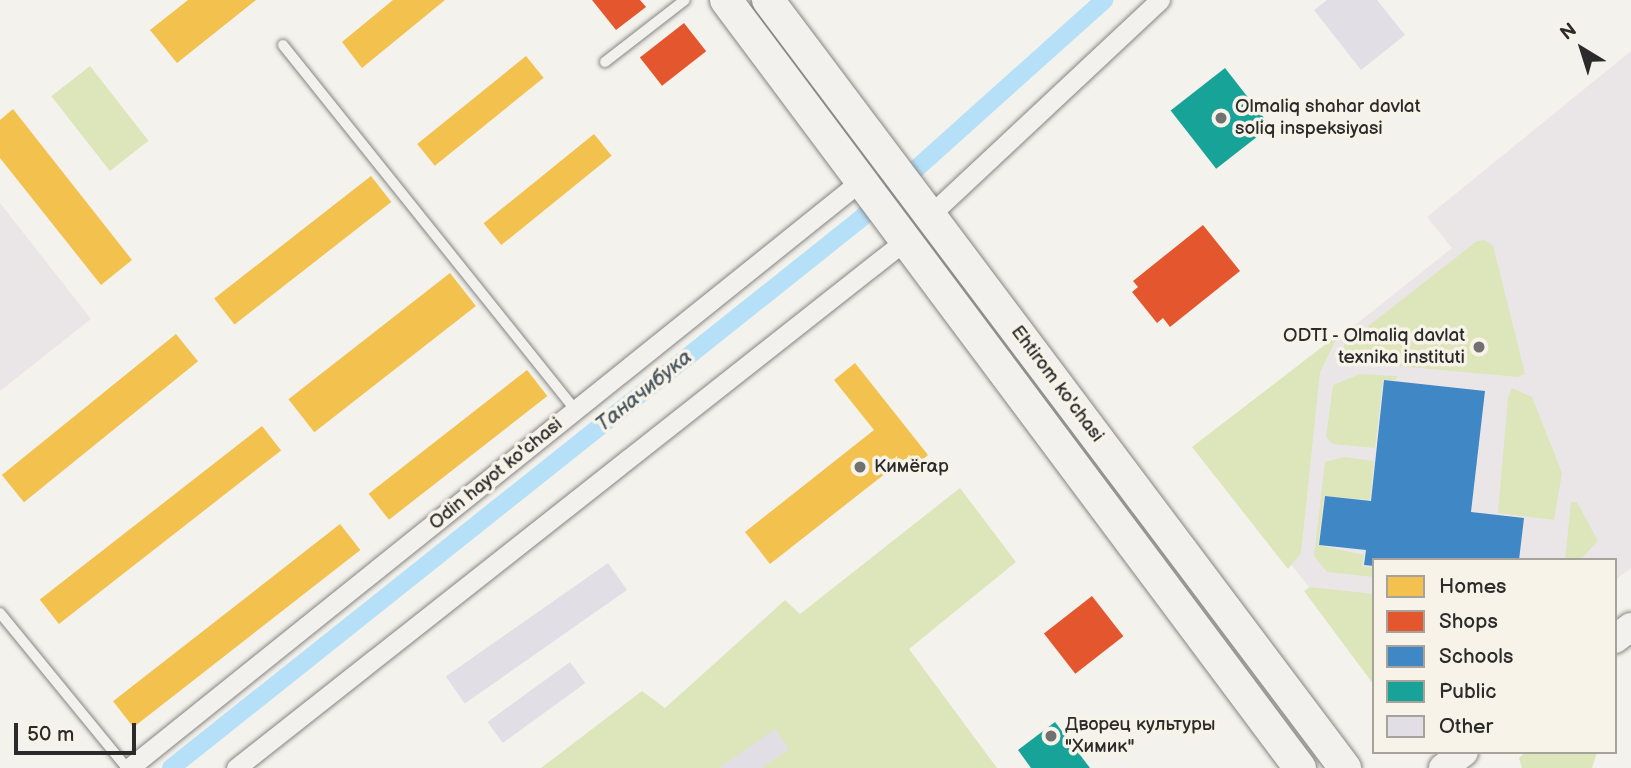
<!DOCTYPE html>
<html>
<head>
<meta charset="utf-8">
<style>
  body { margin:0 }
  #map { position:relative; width:1631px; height:768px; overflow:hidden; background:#f4f2ec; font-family:"Balsamiq Sans",sans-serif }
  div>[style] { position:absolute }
  .built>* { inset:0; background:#eae6e7 }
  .green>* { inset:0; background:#dde6ba; transform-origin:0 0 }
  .homes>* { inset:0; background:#f2c14e; transform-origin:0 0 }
  .shops>* { inset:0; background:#e4572e; transform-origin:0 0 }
  .schools>* { inset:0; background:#3f88c5 }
  .public>* { inset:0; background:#17a398; transform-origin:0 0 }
  .canal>* { height:18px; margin:-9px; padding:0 9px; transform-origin:9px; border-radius:9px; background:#b6e0f7 }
  .building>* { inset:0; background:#e2dee5; transform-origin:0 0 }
  .roads { filter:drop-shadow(0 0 2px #858582) drop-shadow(0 0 2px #858582) }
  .service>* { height:10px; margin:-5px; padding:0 5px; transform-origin:5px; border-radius:5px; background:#f2f1ed }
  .minor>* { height:19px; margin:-9.5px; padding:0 9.5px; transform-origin:9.5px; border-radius:9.5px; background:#f2f1ed }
  .secondary>* { height:28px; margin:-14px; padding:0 14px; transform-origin:14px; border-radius:14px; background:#f2f1ed }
  .primary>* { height:32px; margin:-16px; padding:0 16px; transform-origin:16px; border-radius:16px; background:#f2f1ed }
  .dots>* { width:19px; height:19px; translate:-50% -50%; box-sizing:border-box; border:4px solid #f7f3e8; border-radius:50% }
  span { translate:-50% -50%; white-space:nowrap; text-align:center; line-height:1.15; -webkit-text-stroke:7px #f7f3e8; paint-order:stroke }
  .poi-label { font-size:19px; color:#2b2b2b }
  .left { translate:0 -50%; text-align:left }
  .right { translate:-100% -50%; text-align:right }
  .street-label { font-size:19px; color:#2b2b2b }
  .water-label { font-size:21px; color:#47565f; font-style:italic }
  .legend { position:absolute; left:1372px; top:558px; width:245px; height:196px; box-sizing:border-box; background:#f7f3e8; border:2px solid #a5a39c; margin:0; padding:9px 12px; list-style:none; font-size:21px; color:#2b2b2b }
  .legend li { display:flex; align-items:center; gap:14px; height:35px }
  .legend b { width:35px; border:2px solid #a5a39c }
  .north { position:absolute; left:1547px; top:14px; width:70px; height:70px; -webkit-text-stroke:5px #f7f3e8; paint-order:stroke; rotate:322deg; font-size:19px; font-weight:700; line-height:28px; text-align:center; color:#2b2b2b }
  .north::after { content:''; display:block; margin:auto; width:24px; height:32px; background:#2b2b2b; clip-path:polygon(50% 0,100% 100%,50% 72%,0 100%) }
  .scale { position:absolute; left:14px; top:723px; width:122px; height:32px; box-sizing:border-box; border:4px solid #2b2b2b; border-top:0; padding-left:9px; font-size:21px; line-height:24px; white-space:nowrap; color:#2b2b2b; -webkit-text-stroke:5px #f7f3e8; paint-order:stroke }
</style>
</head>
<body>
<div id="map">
  <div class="built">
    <div style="clip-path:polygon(1631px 51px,1631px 568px,1615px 580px,1615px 560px,1374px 560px,1374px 673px,1202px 447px,1452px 248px,1427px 217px)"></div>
    <div style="clip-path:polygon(0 203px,91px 319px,0 391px)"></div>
  </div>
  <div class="green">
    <div style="left:90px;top:66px;width:95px;height:49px;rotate:52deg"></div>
    <div style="clip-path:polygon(1485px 240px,1493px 246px,1525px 374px,1518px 377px,1341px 361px,1344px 345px,1477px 241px)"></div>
    <div style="clip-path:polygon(1339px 334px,1320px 372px,1301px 553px,1288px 569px,1192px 447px)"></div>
    <div style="clip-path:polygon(1360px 374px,1397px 376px,1396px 380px,1383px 380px,1375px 448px,1333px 444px,1326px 437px,1333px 385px)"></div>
    <div style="clip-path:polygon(1512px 388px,1532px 397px,1562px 473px,1554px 520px,1498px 513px,1508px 397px)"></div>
    <div style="clip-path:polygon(1345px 457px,1374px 461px,1370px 500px,1324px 496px,1318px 545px,1364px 555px,1362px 566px,1374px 568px,1374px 577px,1327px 572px,1314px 556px,1325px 462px)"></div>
    <div style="clip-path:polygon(960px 488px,1016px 562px,909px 649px,997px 768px,541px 768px,642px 691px,665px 708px,785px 600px,800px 614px)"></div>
    <div style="clip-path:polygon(1571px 502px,1577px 502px,1598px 541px,1580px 560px,1565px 560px)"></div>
    <div style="clip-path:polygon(1310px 587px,1374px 594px,1374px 685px,1304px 591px)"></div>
    <div style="clip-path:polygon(1526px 752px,1597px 752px,1592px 768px,1522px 768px,1519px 758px)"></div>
  </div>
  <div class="homes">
    <div style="clip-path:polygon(188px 0,256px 0,177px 63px,150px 30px)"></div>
    <div style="clip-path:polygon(393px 0,445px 0,362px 68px,342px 42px)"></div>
    <div style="left:526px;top:56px;width:28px;height:140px;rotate:51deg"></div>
    <div style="clip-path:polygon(13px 109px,132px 260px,101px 285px,0 158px,0 120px)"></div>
    <div style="left:594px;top:134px;width:28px;height:142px;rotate:51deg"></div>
    <div style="left:371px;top:176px;width:33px;height:199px;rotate:52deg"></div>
    <div style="left:450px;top:273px;width:42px;height:205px;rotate:52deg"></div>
    <div style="left:176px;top:334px;width:35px;height:224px;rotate:51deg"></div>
    <div style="clip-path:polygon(855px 363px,928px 455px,908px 472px,900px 462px,770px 564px,745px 532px,874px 430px,834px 380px)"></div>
    <div style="left:527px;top:370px;width:33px;height:201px;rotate:52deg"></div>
    <div style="left:262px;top:426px;width:31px;height:282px;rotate:52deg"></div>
    <div style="left:340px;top:524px;width:33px;height:288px;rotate:52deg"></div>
  </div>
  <div class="shops">
    <div style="clip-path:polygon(592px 0,640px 0,646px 7px,616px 30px)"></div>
    <div style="left:684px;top:23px;width:36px;height:56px;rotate:52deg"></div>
    <div style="clip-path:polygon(1203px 225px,1240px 271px,1170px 327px,1163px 318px,1157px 323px,1132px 292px,1138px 287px,1133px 281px)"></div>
    <div style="left:1092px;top:596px;width:51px;height:61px;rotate:52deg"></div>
  </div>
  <div class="schools">
    <div style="clip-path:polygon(1384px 380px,1485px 391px,1471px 512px,1524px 518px,1519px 560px,1374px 560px,1374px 566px,1364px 565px,1366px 550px,1319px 545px,1325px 496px,1371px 501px)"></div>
  </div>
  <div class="public">
    <div style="left:1225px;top:68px;width:74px;height:69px;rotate:52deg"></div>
    <div style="clip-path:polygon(1055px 722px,1090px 768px,1031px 768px,1018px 750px)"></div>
  </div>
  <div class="canal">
    <div style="left:171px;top:768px;width:878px;rotate:-38.53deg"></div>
    <div style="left:858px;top:221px;width:331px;rotate:-41.9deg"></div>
  </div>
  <div class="building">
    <div style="clip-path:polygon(1327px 0,1377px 0,1405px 35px,1361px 70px,1314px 10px)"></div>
    <div style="left:608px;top:563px;width:33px;height:198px;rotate:55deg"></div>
    <div style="left:570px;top:662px;width:26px;height:102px;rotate:54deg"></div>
    <div style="clip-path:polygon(775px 729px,789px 749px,761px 768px,719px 768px)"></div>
  </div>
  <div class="roads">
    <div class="service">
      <div style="left:283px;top:45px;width:467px;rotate:51.3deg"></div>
      <div style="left:605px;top:62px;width:101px;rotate:-37.8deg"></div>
      <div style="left:0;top:613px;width:200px;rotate:50.7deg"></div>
    </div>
    <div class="minor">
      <div style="left:930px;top:215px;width:315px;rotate:-43.1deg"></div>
      <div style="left:129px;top:768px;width:940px;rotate:-38.74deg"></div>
      <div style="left:236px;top:768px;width:854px;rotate:-38.25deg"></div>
    </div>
    <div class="secondary">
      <div style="left:1615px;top:639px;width:20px;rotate:-37deg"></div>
      <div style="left:1443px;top:768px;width:26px;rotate:-37deg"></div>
    </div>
    <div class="primary">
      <div style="left:726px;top:0;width:959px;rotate:53.23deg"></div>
      <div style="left:768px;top:0;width:961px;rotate:53.08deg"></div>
    </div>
  </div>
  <div class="dots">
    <div style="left:1221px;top:118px;background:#71716f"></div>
    <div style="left:1479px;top:347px;background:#71716f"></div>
    <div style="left:860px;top:467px;background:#71716f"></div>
    <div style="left:1051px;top:736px;background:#71716f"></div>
  </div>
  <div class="poi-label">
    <span class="left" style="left:1235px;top:118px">Olmaliq shahar davlat<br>soliq inspeksiyasi</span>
    <span class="right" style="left:1465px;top:347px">ODTI - Olmaliq davlat<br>texnika instituti</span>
    <span class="left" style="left:874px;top:467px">Кимёгар</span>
    <span class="left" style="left:1065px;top:736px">Дворец культуры<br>"Химик"</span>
  </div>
  <div class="street-label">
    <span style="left:1057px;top:384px;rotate:53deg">Ehtirom ko'chasi</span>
    <span style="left:496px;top:474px;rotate:-39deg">Odin hayot ko'chasi</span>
  </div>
  <div class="water-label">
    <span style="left:644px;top:391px;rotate:-39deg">Таначибука</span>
  </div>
  <ul class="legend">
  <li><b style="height:19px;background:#f2c14e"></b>Homes</li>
  <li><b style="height:19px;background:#e4572e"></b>Shops</li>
  <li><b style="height:19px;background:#3f88c5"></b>Schools</li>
  <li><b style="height:19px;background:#17a398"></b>Public</li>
  <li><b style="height:19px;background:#e2dee5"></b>Other</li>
  </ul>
  <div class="north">N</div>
  <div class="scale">50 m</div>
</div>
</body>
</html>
